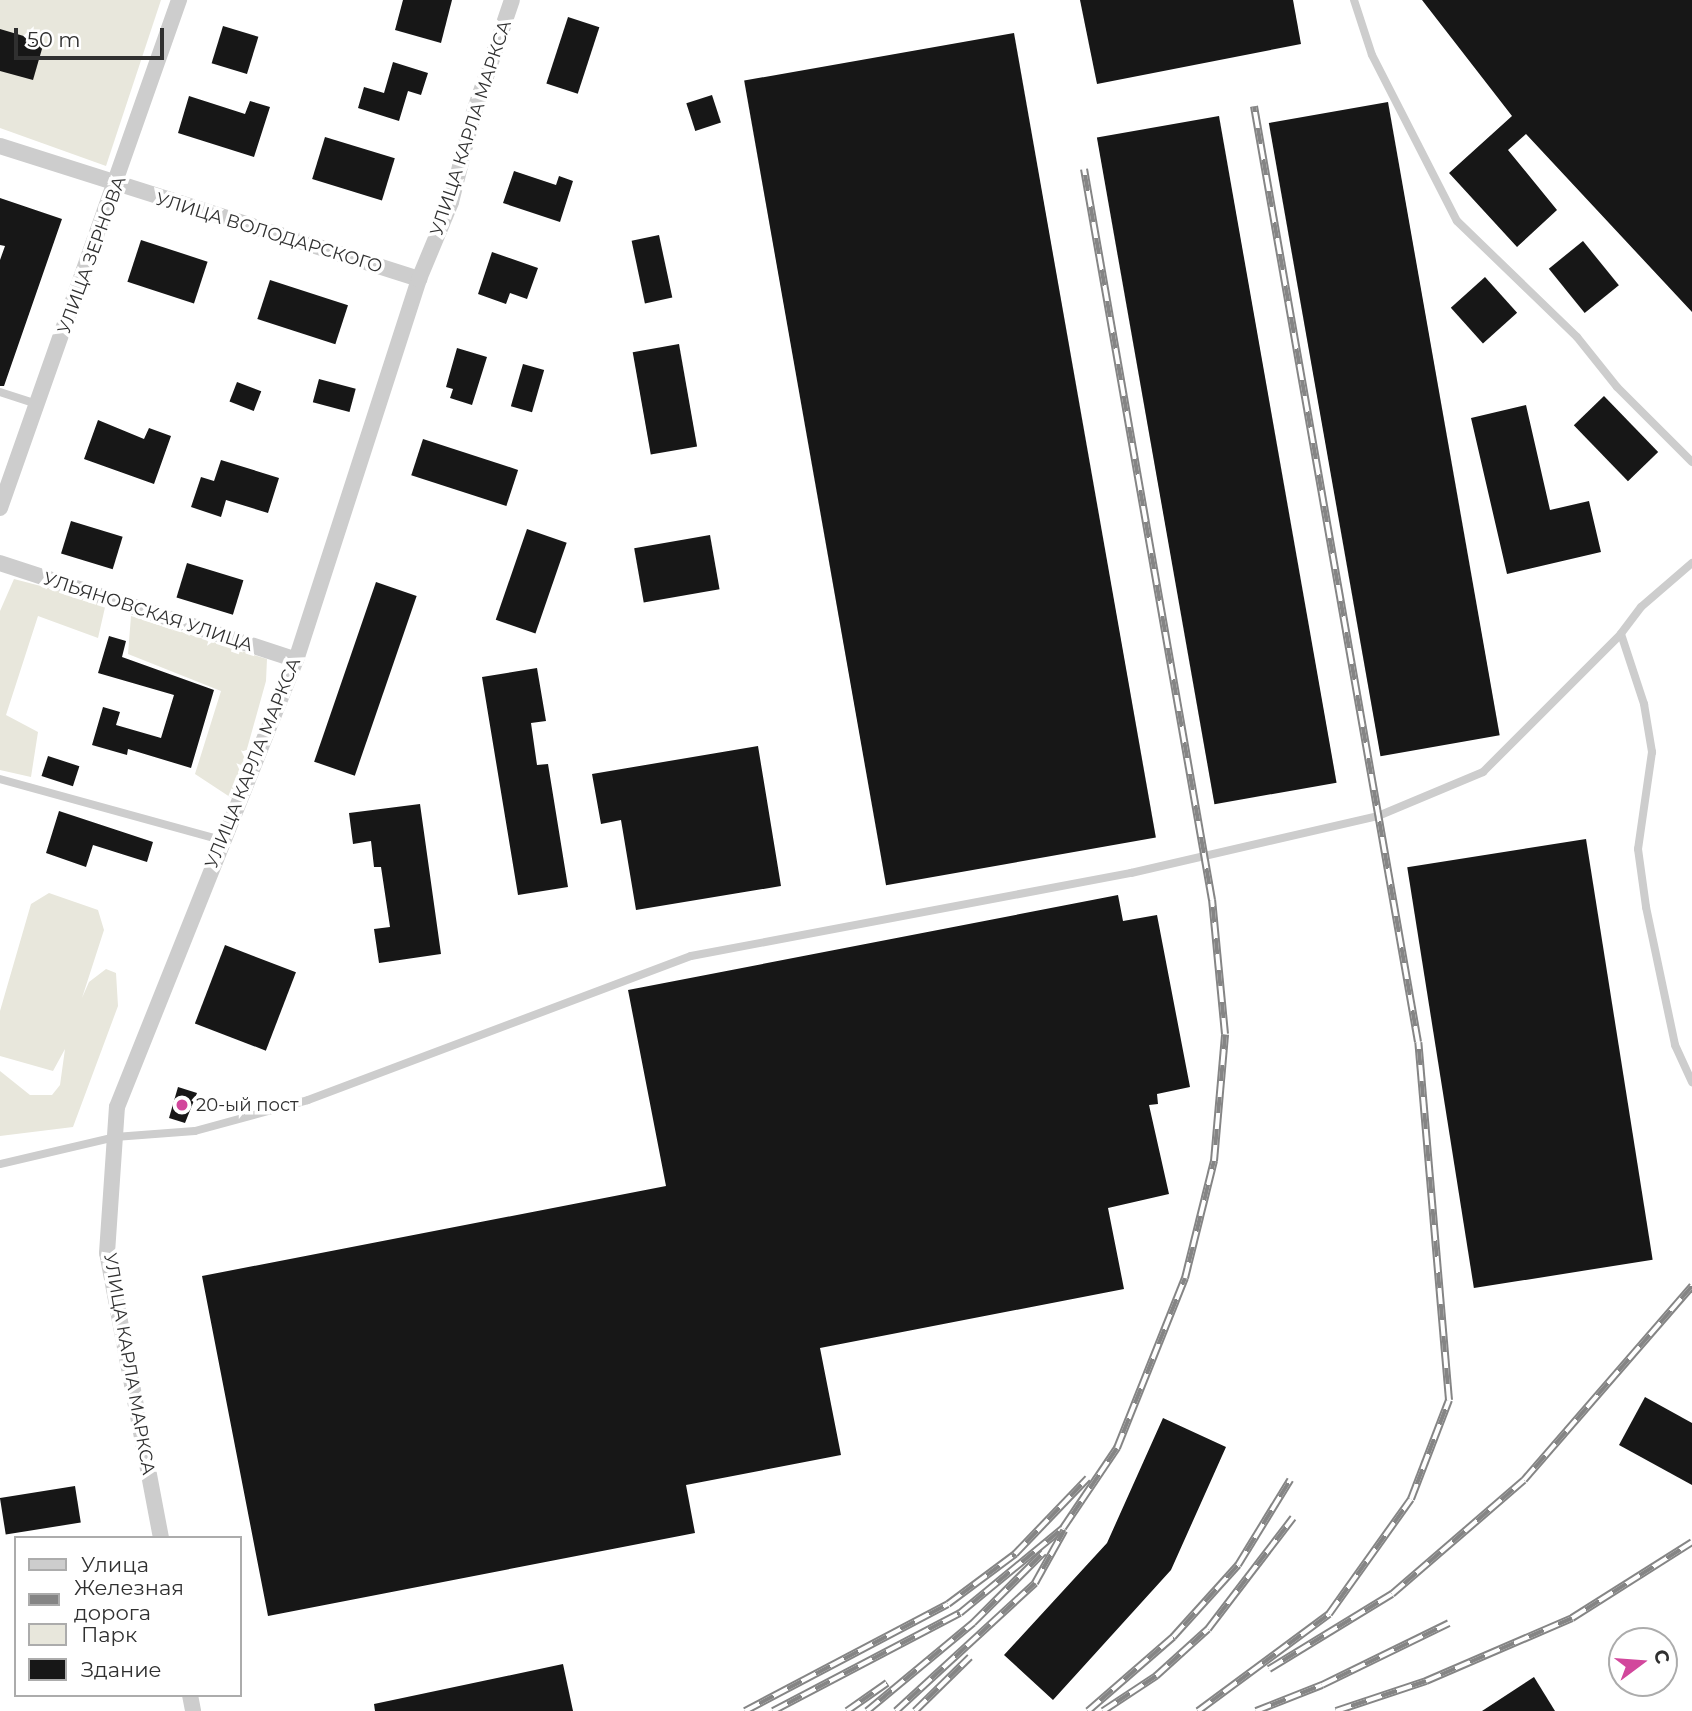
<!DOCTYPE html>
<html>
<head>
<meta charset="utf-8">
<style>
  body { margin:0 }
  #map { position:relative; width:1692px; height:1711px; overflow:hidden; background:#fff; font-family:Montserrat,sans-serif }
  div>[style] { position:absolute }
  .green>* { inset:0; background:#e8e7dc }
  .building>* { inset:0; background:#171717; transform-origin:0 0 }
  .lane>* { height:8px; margin:-4px; padding:0 4px; transform-origin:4px; border-radius:4px; background:#cdcdcd }
  .street>* { height:16px; margin:-8px; padding:0 8px; transform-origin:8px; border-radius:8px; background:#cdcdcd }
  .rail>* { height:8px; margin-top:-4px; transform-origin:0; background:repeating-linear-gradient(90deg,#fff 0 16px,#858585 0 32px); box-sizing:border-box; border-block:2px solid #858585 }
  .dots>* { width:19px; height:19px; translate:-50% -50%; box-sizing:border-box; border:4px solid #fff; border-radius:50% }
  span { translate:-50% -50%; white-space:nowrap; text-align:center; line-height:1.15; -webkit-text-stroke:7px #fff; paint-order:stroke }
  .street-label { font-size:18px; color:#303030 }
  .poi-label { font-size:18px; color:#303030 }
  .left { translate:0 -50%; text-align:left }
  .legend { position:absolute; left:14px; top:1536px; width:228px; height:161px; box-sizing:border-box; background:#fff; border:2px solid #acacac; margin:0; padding:9px 12px; list-style:none; font-size:21px; color:#303030 }
  .legend li { display:flex; align-items:center; gap:14px; height:35px }
  .legend b { width:35px; border:2px solid #acacac }
  .north { position:absolute; left:1608px; top:1627px; width:70px; height:70px; box-sizing:border-box; background:#fff; border:2px solid #acacac; border-radius:50%; rotate:74deg; font-size:19px; font-weight:700; line-height:28px; text-align:center; color:#303030 }
  .north::after { content:''; display:block; margin:auto; width:24px; height:32px; background:#d2479c; clip-path:polygon(50% 0,100% 100%,50% 72%,0 100%) }
  .scale { position:absolute; left:14px; top:28px; width:150px; height:32px; box-sizing:border-box; border:4px solid #303030; border-top:0; padding-left:9px; font-size:21px; line-height:24px; white-space:nowrap; color:#303030; -webkit-text-stroke:5px #fff; paint-order:stroke }
</style>
</head>
<body>
<div id="map">
  <div class="green">
    <div style="clip-path:polygon(0 0,161px 0,106px 166px,0 128px)"></div>
    <div style="clip-path:polygon(14px 579px,106px 603px,98px 638px,38px 616px,6px 715px,38px 732px,31px 777px,0 770px,0 611px)"></div>
    <div style="clip-path:polygon(131px 616px,267px 659px,266px 681px,233px 799px,195px 774px,221px 691px,128px 654px)"></div>
    <div style="clip-path:polygon(49px 893px,98px 910px,104px 930px,82px 998px,89px 982px,106px 969px,116px 973px,118px 1006px,73px 1127px,0 1136px,0 1071px,30px 1095px,52px 1095px,60px 1085px,65px 1049px,53px 1071px,0 1056px,0 1011px,31px 904px)"></div>
  </div>
  <div class="building">
    <div style="clip-path:polygon(403px 0,452px 0,441px 43px,395px 30px)"></div>
    <div style="clip-path:polygon(1080px 0,1293px 0,1301px 44px,1097px 84px)"></div>
    <div style="clip-path:polygon(1422px 0,1692px 0,1692px 312px,1526px 134px,1508px 150px,1557px 210px,1517px 247px,1449px 173px,1512px 116px)"></div>
    <div style="left:568px;top:17px;width:33px;height:70px;rotate:18deg"></div>
    <div style="left:223px;top:26px;width:37px;height:39px;rotate:17deg"></div>
    <div style="clip-path:polygon(0 29px,44px 42px,33px 80px,0 71px)"></div>
    <div style="left:1014px;top:33px;width:817px;height:274px;rotate:80deg"></div>
    <div style="clip-path:polygon(393px 62px,428px 73px,421px 95px,408px 91px,399px 121px,358px 108px,364px 87px,384px 93px)"></div>
    <div style="left:712px;top:95px;width:29px;height:27px;rotate:72deg"></div>
    <div style="clip-path:polygon(189px 96px,245px 114px,250px 101px,270px 107px,254px 157px,178px 133px)"></div>
    <div style="left:1388px;top:102px;width:643px;height:121px;rotate:80deg"></div>
    <div style="left:1219px;top:116px;width:677px;height:124px;rotate:80deg"></div>
    <div style="left:325px;top:137px;width:73px;height:44px;rotate:17deg"></div>
    <div style="clip-path:polygon(514px 171px,556px 185px,559px 176px,573px 181px,560px 222px,503px 203px)"></div>
    <div style="clip-path:polygon(0 198px,62px 219px,4px 386px,0 386px,0 260px,5px 246px,0 245px)"></div>
    <div style="left:659px;top:235px;width:64px;height:28px;rotate:78deg"></div>
    <div style="left:141px;top:240px;width:70px;height:44px;rotate:18deg"></div>
    <div style="left:1583px;top:241px;width:57px;height:44px;rotate:51deg"></div>
    <div style="clip-path:polygon(492px 252px,538px 268px,527px 299px,510px 293px,506px 304px,478px 294px)"></div>
    <div style="left:1485px;top:277px;width:48px;height:46px;rotate:48deg"></div>
    <div style="left:270px;top:280px;width:82px;height:41px;rotate:18deg"></div>
    <div style="left:679px;top:344px;width:104px;height:47px;rotate:80deg"></div>
    <div style="clip-path:polygon(457px 348px,487px 357px,472px 405px,450px 398px,453px 389px,446px 387px)"></div>
    <div style="left:523px;top:364px;width:22px;height:44px;rotate:16deg"></div>
    <div style="left:319px;top:379px;width:38px;height:24px;rotate:15deg"></div>
    <div style="left:237px;top:382px;width:26px;height:21px;rotate:21deg"></div>
    <div style="left:1604px;top:396px;width:78px;height:42px;rotate:46deg"></div>
    <div style="clip-path:polygon(1526px 405px,1550px 510px,1589px 501px,1601px 552px,1507px 574px,1471px 418px)"></div>
    <div style="clip-path:polygon(98px 420px,144px 439px,149px 428px,171px 436px,154px 484px,84px 459px)"></div>
    <div style="left:423px;top:439px;width:100px;height:38px;rotate:18deg"></div>
    <div style="clip-path:polygon(221px 460px,279px 478px,268px 513px,226px 500px,221px 517px,191px 507px,201px 477px,214px 481px)"></div>
    <div style="left:71px;top:521px;width:54px;height:34px;rotate:17deg"></div>
    <div style="left:527px;top:529px;width:42px;height:96px;rotate:19deg"></div>
    <div style="left:710px;top:535px;width:55px;height:77px;rotate:80deg"></div>
    <div style="left:187px;top:563px;width:59px;height:36px;rotate:17deg"></div>
    <div style="left:376px;top:582px;width:43px;height:190px;rotate:19deg"></div>
    <div style="clip-path:polygon(109px 636px,126px 641px,122px 657px,214px 690px,191px 768px,128px 749px,127px 755px,92px 745px,103px 707px,120px 712px,116px 725px,161px 738px,174px 695px,98px 673px)"></div>
    <div style="clip-path:polygon(537px 668px,546px 721px,531px 723px,537px 765px,548px 764px,568px 887px,518px 895px,482px 677px)"></div>
    <div style="clip-path:polygon(758px 746px,781px 886px,636px 910px,621px 820px,601px 824px,592px 774px)"></div>
    <div style="left:48px;top:756px;width:33px;height:21px;rotate:18deg"></div>
    <div style="clip-path:polygon(420px 804px,441px 954px,379px 963px,374px 929px,390px 927px,381px 867px,374px 867px,371px 841px,353px 844px,349px 813px)"></div>
    <div style="clip-path:polygon(59px 811px,153px 842px,147px 862px,93px 845px,86px 867px,46px 853px)"></div>
    <div style="left:1586px;top:839px;width:426px;height:181px;rotate:81deg"></div>
    <div style="clip-path:polygon(1118px 895px,1123px 921px,1157px 915px,1190px 1087px,1157px 1094px,1158px 1104px,1149px 1105px,1169px 1194px,1108px 1208px,1124px 1289px,820px 1348px,841px 1455px,686px 1485px,695px 1533px,268px 1616px,202px 1276px,666px 1186px,628px 990px)"></div>
    <div style="left:225px;top:945px;width:76px;height:84px;rotate:21deg"></div>
    <div style="clip-path:polygon(178px 1087px,197px 1093px,185px 1123px,169px 1118px)"></div>
    <div style="clip-path:polygon(1645px 1397px,1692px 1423px,1692px 1485px,1619px 1445px)"></div>
    <div style="clip-path:polygon(1163px 1418px,1226px 1447px,1171px 1570px,1053px 1700px,1004px 1655px,1107px 1543px)"></div>
    <div style="left:75px;top:1486px;width:37px;height:76px;rotate:81deg"></div>
    <div style="clip-path:polygon(563px 1664px,573px 1711px,375px 1711px,374px 1704px)"></div>
    <div style="clip-path:polygon(1534px 1677px,1555px 1711px,1482px 1711px)"></div>
  </div>
  <div class="lane">
    <div style="left:1354px;top:0;width:58px;rotate:71.9deg"></div>
    <div style="left:1372px;top:55px;width:186px;rotate:62.9deg"></div>
    <div style="left:1457px;top:221px;width:167px;rotate:44deg"></div>
    <div style="left:1577px;top:337px;width:64px;rotate:51.3deg"></div>
    <div style="left:1617px;top:387px;width:106px;rotate:45deg"></div>
    <div style="left:0;top:392px;width:40px;rotate:18deg"></div>
    <div style="left:1692px;top:563px;width:67px;rotate:139.2deg"></div>
    <div style="left:1641px;top:607px;width:34px;rotate:127deg"></div>
    <div style="left:1621px;top:634px;width:74px;rotate:71.8deg"></div>
    <div style="left:1644px;top:704px;width:49px;rotate:80.5deg"></div>
    <div style="left:1652px;top:752px;width:98px;rotate:98.2deg"></div>
    <div style="left:1638px;top:849px;width:59px;rotate:82.1deg"></div>
    <div style="left:1646px;top:907px;width:141px;rotate:78.1deg"></div>
    <div style="left:1675px;top:1045px;width:41px;rotate:65.3deg"></div>
    <div style="left:0;top:779px;width:229px;rotate:15.4deg"></div>
    <div style="left:0;top:1164px;width:118px;rotate:-13.2deg"></div>
    <div style="left:115px;top:1137px;width:80px;rotate:-4.3deg"></div>
    <div style="left:195px;top:1131px;width:117px;rotate:-15.3deg"></div>
    <div style="left:308px;top:1100px;width:409px;rotate:-20.6deg"></div>
    <div style="left:691px;top:956px;width:448px;rotate:-10.7deg"></div>
    <div style="left:1131px;top:873px;width:253px;rotate:-13deg"></div>
    <div style="left:1378px;top:816px;width:114px;rotate:-22.7deg"></div>
    <div style="left:1483px;top:772px;width:195px;rotate:-45deg"></div>
  </div>
  <div class="street">
    <div style="left:0;top:146px;width:440px;rotate:17.6deg"></div>
    <div style="left:0;top:508px;width:539px;rotate:-70.59deg"></div>
    <div style="left:0;top:563px;width:311px;rotate:18.1deg"></div>
    <div style="left:161px;top:1538px;width:290px;rotate:-100.7deg"></div>
    <div style="left:107px;top:1253px;width:146px;rotate:-86.1deg"></div>
    <div style="left:117px;top:1107px;width:482px;rotate:-68.2deg"></div>
    <div style="left:296px;top:660px;width:400px;rotate:-72.1deg"></div>
    <div style="left:419px;top:279px;width:83px;rotate:-67.4deg"></div>
    <div style="left:451px;top:202px;width:90px;rotate:-75.8deg"></div>
    <div style="left:473px;top:115px;width:121px;rotate:-71.3deg"></div>
    <div style="left:190px;top:1695px;width:16px;rotate:79deg"></div>
  </div>
  <div class="rail">
    <div style="left:1269px;top:1669px;width:144px;rotate:-31.4deg"></div>
    <div style="left:1392px;top:1594px;width:174px;rotate:-40.8deg"></div>
    <div style="left:1524px;top:1480px;width:257px;rotate:-49.1deg"></div>
    <div style="left:745px;top:1711px;width:229px;rotate:-27.8deg"></div>
    <div style="left:948px;top:1604px;width:84px;rotate:-36.7deg"></div>
    <div style="left:1015px;top:1554px;width:105px;rotate:-46.2deg"></div>
    <div style="left:773px;top:1711px;width:211px;rotate:-27.7deg"></div>
    <div style="left:960px;top:1613px;width:134px;rotate:-39.5deg"></div>
    <div style="left:1063px;top:1528px;width:97px;rotate:-56deg"></div>
    <div style="left:1117px;top:1448px;width:183px;rotate:-68.2deg"></div>
    <div style="left:1185px;top:1278px;width:121px;rotate:-76.1deg"></div>
    <div style="left:1214px;top:1161px;width:127px;rotate:-85deg"></div>
    <div style="left:1225px;top:1034px;width:135px;rotate:-95.5deg"></div>
    <div style="left:1212px;top:900px;width:742px;rotate:-99.93deg"></div>
    <div style="left:847px;top:1711px;width:49px;rotate:-35deg"></div>
    <div style="left:867px;top:1711px;width:138px;rotate:-39.7deg"></div>
    <div style="left:973px;top:1623px;width:100px;rotate:-45deg"></div>
    <div style="left:896px;top:1711px;width:189px;rotate:-42.6deg"></div>
    <div style="left:1035px;top:1583px;width:60px;rotate:-60.9deg"></div>
    <div style="left:915px;top:1711px;width:77px;rotate:-44.5deg"></div>
    <div style="left:1088px;top:1711px;width:113px;rotate:-41deg"></div>
    <div style="left:1173px;top:1637px;width:97px;rotate:-47.9deg"></div>
    <div style="left:1238px;top:1565px;width:100px;rotate:-58.5deg"></div>
    <div style="left:1103px;top:1711px;width:64px;rotate:-33.4deg"></div>
    <div style="left:1156px;top:1676px;width:70px;rotate:-42.1deg"></div>
    <div style="left:1208px;top:1629px;width:140px;rotate:-52.6deg"></div>
    <div style="left:1198px;top:1711px;width:163px;rotate:-36.5deg"></div>
    <div style="left:1329px;top:1614px;width:141px;rotate:-54.5deg"></div>
    <div style="left:1411px;top:1499px;width:106px;rotate:-69deg"></div>
    <div style="left:1449px;top:1400px;width:359px;rotate:-94.9deg"></div>
    <div style="left:1418px;top:1042px;width:950px;rotate:-99.94deg"></div>
    <div style="left:1256px;top:1711px;width:71px;rotate:-21.5deg"></div>
    <div style="left:1322px;top:1685px;width:141px;rotate:-26deg"></div>
    <div style="left:1336px;top:1711px;width:95px;rotate:-18.4deg"></div>
    <div style="left:1426px;top:1681px;width:159px;rotate:-23.3deg"></div>
    <div style="left:1572px;top:1618px;width:142px;rotate:-32.3deg"></div>
  </div>
  <div class="dots">
    <div style="left:182px;top:1105px;background:#d2479c"></div>
  </div>
  <div class="street-label">
    <span style="left:471px;top:128px;rotate:-72deg">УЛИЦА КАРЛА МАРКСА</span>
    <span style="left:269px;top:233px;rotate:17deg">УЛИЦА ВОЛОДАРСКОГО</span>
    <span style="left:92px;top:255px;rotate:-70deg">УЛИЦА ЗЕРНОВА</span>
    <span style="left:148px;top:612px;rotate:18deg">УЛЬЯНОВСКАЯ УЛИЦА</span>
    <span style="left:253px;top:763px;rotate:-68deg">УЛИЦА КАРЛА МАРКСА</span>
    <span style="left:129px;top:1364px;rotate:80deg">УЛИЦА КАРЛА МАРКСА</span>
  </div>
  <div class="poi-label">
    <span class="left" style="left:196px;top:1105px">20-ый пост</span>
  </div>
  <ul class="legend">
  <li><b style="height:9px;background:#cdcdcd"></b>Улица</li>
  <li><b style="height:9px;background:#858585"></b>Железная дорога</li>
  <li><b style="height:19px;background:#e8e7dc"></b>Парк</li>
  <li><b style="height:19px;background:#171717"></b>Здание</li>
  </ul>
  <div class="north">С</div>
  <div class="scale">50 m</div>
</div>
</body>
</html>
